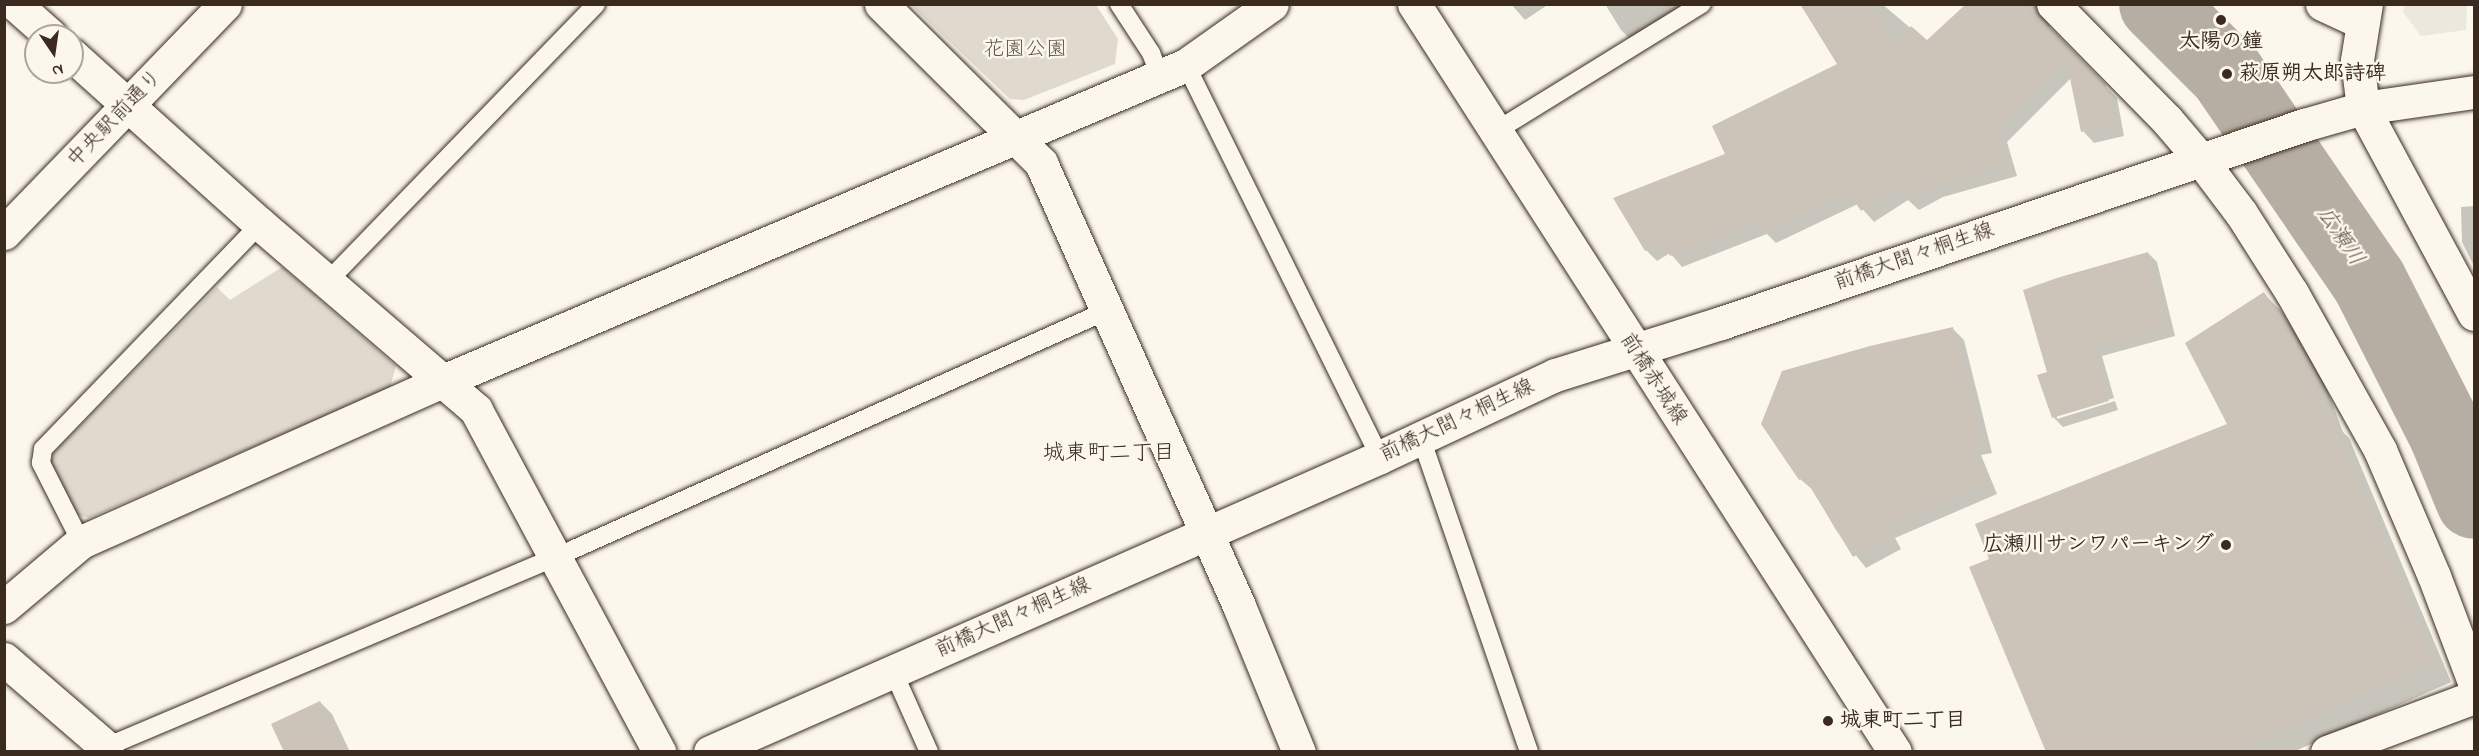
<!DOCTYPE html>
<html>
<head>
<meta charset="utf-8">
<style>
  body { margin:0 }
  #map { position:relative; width:2479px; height:756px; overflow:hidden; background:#fbf7ec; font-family:"Indie Flower","Klee One",sans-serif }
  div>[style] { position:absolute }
  .built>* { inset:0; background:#ede8dd }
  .green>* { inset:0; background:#dfd9ce }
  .shadow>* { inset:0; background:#0003 }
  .river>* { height:76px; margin:-38px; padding:0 38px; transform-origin:38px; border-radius:38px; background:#b6aea2 }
  .building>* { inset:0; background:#ccc4b9 }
  .roads { filter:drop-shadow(0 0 2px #3b2a1e) drop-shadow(0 0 2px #3b2a1e) }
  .lane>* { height:18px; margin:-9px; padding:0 9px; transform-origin:9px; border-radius:9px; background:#fbf7ec }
  .street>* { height:33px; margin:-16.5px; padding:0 16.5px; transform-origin:16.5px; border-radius:16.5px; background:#fbf7ec }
  .secondary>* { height:33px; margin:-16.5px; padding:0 16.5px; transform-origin:16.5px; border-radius:16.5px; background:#fbf7ec }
  .primary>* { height:33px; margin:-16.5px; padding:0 16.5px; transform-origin:16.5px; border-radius:16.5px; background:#fbf7ec }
  .dots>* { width:16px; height:16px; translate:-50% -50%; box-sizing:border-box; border:3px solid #fbf7ec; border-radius:50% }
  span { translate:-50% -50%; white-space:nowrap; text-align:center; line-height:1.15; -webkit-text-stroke:5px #fbf7ec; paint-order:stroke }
  .poi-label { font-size:21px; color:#3b2a1e; font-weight:700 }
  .left { translate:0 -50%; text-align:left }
  .right { translate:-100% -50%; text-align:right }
  .park-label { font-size:21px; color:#64564a }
  .street-label { font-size:21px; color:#3b2a1e }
  .water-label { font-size:22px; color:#605246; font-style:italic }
  .neighbourhood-label { font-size:22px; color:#3b2a1e }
  .frame { position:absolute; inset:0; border:6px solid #3b2a1e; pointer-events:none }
  .north { position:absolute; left:24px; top:24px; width:60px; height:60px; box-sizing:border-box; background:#fbf7ec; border:2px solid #aea59a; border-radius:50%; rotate:167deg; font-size:16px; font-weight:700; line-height:24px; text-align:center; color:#3b2a1e }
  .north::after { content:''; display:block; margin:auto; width:21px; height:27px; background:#3b2a1e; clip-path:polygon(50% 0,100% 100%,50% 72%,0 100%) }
</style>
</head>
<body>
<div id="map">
  <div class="built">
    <div style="clip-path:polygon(2405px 5px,2467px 5px,2466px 30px,2421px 36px,2403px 12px)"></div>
  </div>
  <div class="green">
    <div style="clip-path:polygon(911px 5px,1096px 5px,1118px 39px,1115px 64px,1024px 100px,1010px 99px)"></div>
    <div style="clip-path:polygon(282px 267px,396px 366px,390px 388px,89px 518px,76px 515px,50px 465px,54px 452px,217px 287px,230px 300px)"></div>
  </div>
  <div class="shadow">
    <div style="clip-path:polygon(1511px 4px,1549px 4px,1525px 20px)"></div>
    <div style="clip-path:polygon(1605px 4px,1684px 4px,1633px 42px,1621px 30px)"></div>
    <div style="clip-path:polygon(1802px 4px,1882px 4px,1927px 42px,1968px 4px,2036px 4px,2046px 15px,2051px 30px,2117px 98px,2124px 136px,2094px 143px,2083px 131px,2072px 77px,2007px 142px,2017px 176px,1943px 197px,1919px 210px,1908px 200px,1874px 222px,1858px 204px,1776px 243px,1767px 234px,1682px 267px,1670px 253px,1657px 261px,1646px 250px,1727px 155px,1840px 64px)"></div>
    <div style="clip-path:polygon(2474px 206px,2474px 266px,2462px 242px,2461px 207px)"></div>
    <div style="clip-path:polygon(2148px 253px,2157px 262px,2175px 336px,2102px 356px,2114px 398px,2057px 416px,2057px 419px,2115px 401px,2118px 410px,2063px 427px,2054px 418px,2039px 376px,2049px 373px)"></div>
    <div style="clip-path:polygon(2264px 294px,2283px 313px,2320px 371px,2343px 432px,2349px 438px,2451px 682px,2293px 752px,2047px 752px,1991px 560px,2229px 425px)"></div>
    <div style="clip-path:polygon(1952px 328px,1964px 340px,1992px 453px,1981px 455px,1997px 494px,1895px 538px,1901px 549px,1866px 568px,1836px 530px,1813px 490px,1800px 479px)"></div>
    <div style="clip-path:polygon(320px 702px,332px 714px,350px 752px,286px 752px)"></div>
  </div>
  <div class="river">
    <div style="left:2157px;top:4px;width:99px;rotate:45deg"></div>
    <div style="left:2227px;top:74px;width:251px;rotate:55.6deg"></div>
    <div style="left:2369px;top:281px;width:173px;rotate:63.1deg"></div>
    <div style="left:2447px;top:435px;width:71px;rotate:67.8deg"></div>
  </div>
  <div class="building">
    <div style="clip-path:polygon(1800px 4px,1871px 4px,1896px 45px,1911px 26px,1927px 40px,1966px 4px,2031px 4px,2040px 17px,2106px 85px,2114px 125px,2081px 132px,2066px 59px,1997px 130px,2007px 164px,1931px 186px,1906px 199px,1899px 187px,1861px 211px,1849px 192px,1764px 232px,1758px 221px,1670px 256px,1663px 240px,1645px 251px,1613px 198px,1725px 154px,1712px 126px,1837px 64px)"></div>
    <div style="clip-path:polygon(2148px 252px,2167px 327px,2093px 347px,2109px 401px,2052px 418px,2037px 375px,2047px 372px,2023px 290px,2060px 277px)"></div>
    <div style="clip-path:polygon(2264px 292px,2302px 350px,2327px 418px,2331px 417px,2433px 663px,2232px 752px,2046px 752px,1969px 567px,1989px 559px,1975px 524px,2227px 424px,2185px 343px)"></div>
    <div style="clip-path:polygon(1953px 327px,1982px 441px,1971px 444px,1987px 483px,1885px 526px,1891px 537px,1853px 557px,1804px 477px,1799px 480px,1761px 424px,1782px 371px,1870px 346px)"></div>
    <div style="clip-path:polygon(320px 701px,345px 752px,284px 752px,271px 724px)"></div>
  </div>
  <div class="roads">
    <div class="lane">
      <div style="left:1119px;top:4px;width:59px;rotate:56.9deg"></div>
      <div style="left:1151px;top:53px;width:25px;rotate:69deg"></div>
      <div style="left:1186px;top:65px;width:437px;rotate:63.7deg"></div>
      <div style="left:1496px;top:131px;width:242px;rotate:-31.7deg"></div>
      <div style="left:328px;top:281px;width:385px;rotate:-45.9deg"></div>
      <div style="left:1421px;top:438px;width:332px;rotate:71deg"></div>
      <div style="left:81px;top:542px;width:89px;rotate:-116.9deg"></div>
      <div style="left:41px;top:463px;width:14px;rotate:-82deg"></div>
      <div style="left:43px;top:449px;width:313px;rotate:-46deg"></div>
      <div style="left:893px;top:671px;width:89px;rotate:66deg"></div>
      <div style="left:106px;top:747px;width:486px;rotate:-22.9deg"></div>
      <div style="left:554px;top:558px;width:605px;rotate:-24.11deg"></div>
    </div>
    <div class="street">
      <div style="left:15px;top:4px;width:48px;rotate:41.6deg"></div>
      <div style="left:881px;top:4px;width:226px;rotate:44.8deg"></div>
      <div style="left:1041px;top:163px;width:485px;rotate:65.9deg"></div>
      <div style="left:1239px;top:606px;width:158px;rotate:67.7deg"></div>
      <div style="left:2053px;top:4px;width:163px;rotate:45.5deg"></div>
      <div style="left:2167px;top:120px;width:52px;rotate:49.6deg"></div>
      <div style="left:2201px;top:160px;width:66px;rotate:53deg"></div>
      <div style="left:2241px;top:213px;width:95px;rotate:57.5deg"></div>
      <div style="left:2292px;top:293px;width:180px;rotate:60.7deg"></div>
      <div style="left:2380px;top:450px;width:137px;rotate:66.8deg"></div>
      <div style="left:2434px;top:576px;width:113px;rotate:69.3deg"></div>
      <div style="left:2322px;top:4px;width:43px;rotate:24.8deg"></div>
      <div style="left:72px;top:55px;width:253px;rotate:42deg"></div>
      <div style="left:260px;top:224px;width:285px;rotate:40.7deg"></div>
      <div style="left:476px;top:410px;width:388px;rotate:61.8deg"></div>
      <div style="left:2363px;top:108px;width:234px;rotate:61.7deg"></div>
      <div style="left:4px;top:607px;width:101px;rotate:-40.2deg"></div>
      <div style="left:81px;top:542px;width:396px;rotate:-24deg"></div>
      <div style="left:443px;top:381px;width:807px;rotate:-23.04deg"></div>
      <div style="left:1186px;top:65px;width:105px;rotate:-35.3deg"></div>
      <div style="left:4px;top:659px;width:135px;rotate:40.8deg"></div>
      <div style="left:106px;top:747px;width:5px;rotate:79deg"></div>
    </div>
    <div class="secondary">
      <div style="left:2363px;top:108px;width:48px;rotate:-97.1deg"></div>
      <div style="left:2357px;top:60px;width:57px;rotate:-80.9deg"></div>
      <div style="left:4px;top:233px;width:318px;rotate:-46deg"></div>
      <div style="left:2327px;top:752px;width:157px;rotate:-20.5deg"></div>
    </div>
    <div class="primary">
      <div style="left:1414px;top:4px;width:889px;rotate:57.26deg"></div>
      <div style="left:710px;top:752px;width:732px;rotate:-23.76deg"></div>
      <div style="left:1380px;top:457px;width:193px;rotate:-25.1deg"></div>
      <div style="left:1555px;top:375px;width:174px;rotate:-17.4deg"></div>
      <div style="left:1721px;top:323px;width:616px;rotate:-18.76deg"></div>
      <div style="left:2304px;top:125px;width:61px;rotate:-16.1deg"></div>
      <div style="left:2363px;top:108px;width:112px;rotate:-8.2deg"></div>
    </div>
  </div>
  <div class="dots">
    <div style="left:2221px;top:20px;background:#3b2a1e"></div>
    <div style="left:2227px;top:74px;background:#3b2a1e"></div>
    <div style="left:2226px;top:545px;background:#3b2a1e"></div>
    <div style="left:1828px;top:721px;background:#3b2a1e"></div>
  </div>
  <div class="poi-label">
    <span style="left:2221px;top:42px">太陽の鐘</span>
    <span class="left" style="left:2239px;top:74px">萩原朔太郎詩碑</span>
    <span class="right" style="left:2214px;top:545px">広瀬川サンワパーキング</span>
    <span class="left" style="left:1840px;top:721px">城東町二丁目</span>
  </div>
  <div class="park-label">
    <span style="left:1025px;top:50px">花園公園</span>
  </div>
  <div class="street-label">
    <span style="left:115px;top:119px;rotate:-46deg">中央駅前通り</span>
    <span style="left:1914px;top:257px;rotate:-19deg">前橋大間々桐生線</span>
    <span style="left:1653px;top:379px;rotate:57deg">前橋赤城線</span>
    <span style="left:1457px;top:421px;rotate:-25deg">前橋大間々桐生線</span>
    <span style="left:1013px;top:618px;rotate:-24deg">前橋大間々桐生線</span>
  </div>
  <div class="water-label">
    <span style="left:2339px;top:237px;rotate:56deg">広瀬川</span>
  </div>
  <div class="neighbourhood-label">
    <span style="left:1109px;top:455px">城東町二丁目</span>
  </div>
  <div class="frame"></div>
  <div class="north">N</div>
</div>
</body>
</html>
